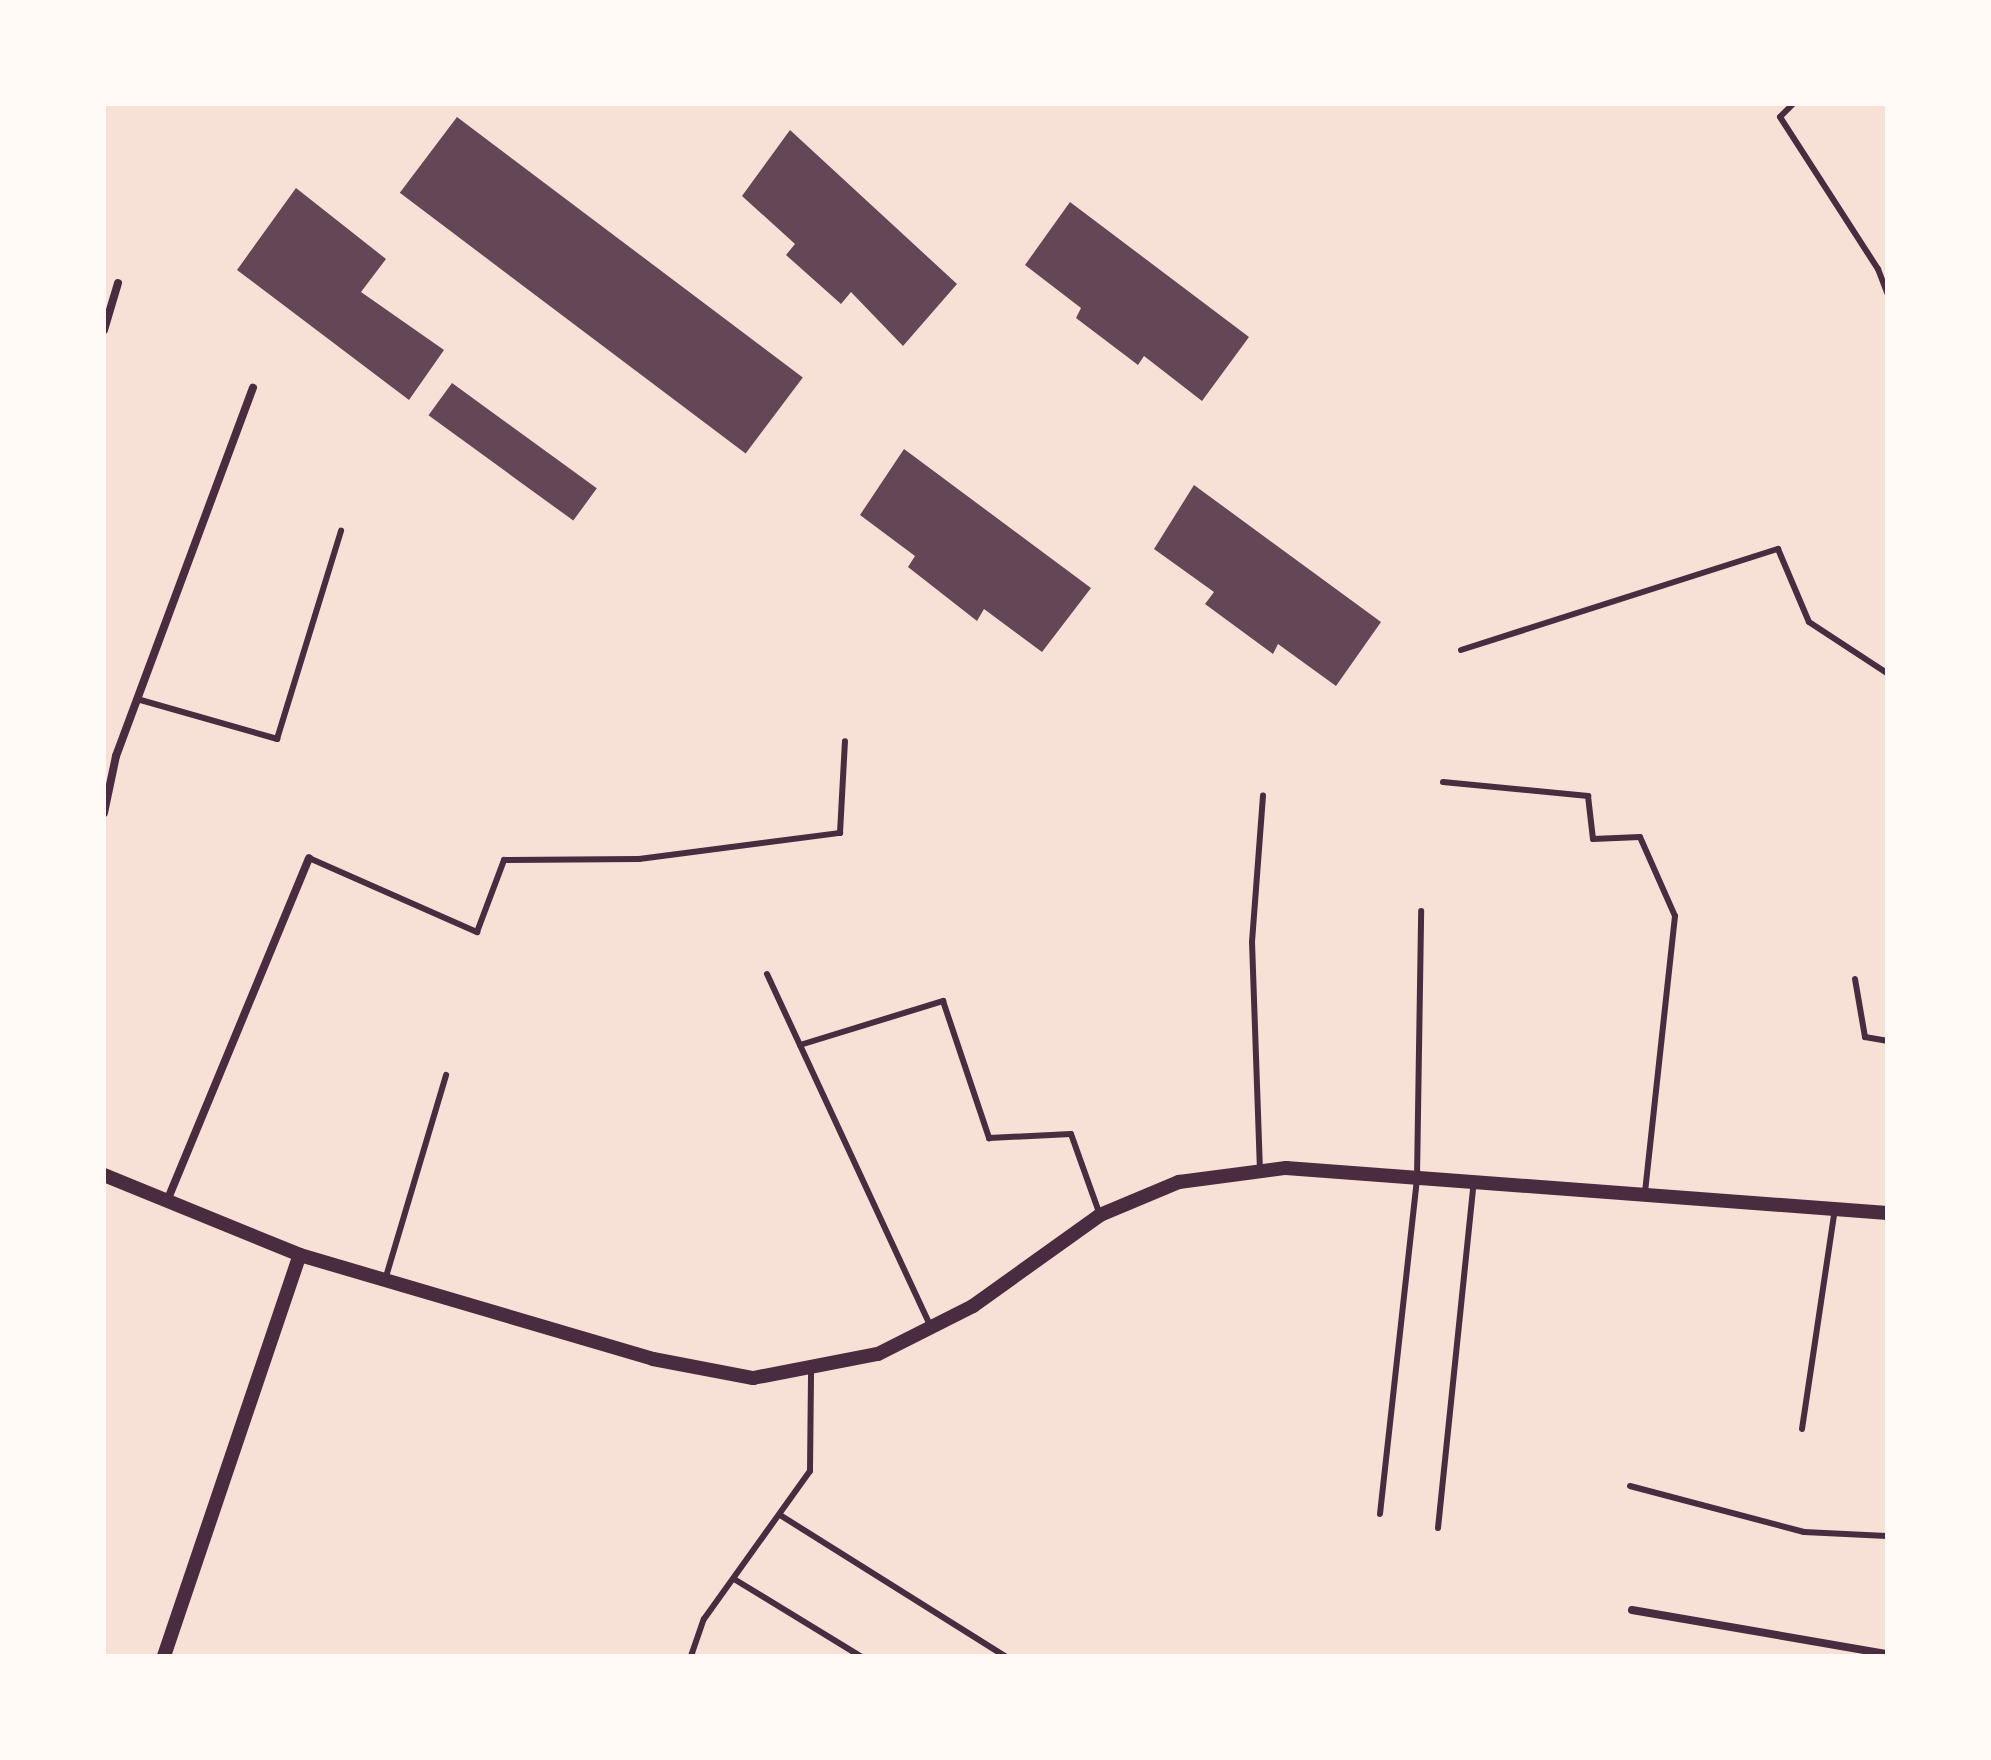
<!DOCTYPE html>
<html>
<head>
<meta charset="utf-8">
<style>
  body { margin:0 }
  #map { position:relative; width:1991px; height:1760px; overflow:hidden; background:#f7e1d7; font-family:Georgia,serif }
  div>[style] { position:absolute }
  .building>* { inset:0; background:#644757; transform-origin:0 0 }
  .service>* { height:6px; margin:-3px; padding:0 3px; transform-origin:3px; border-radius:3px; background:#4a2c40 }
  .minor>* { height:8px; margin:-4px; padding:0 4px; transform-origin:4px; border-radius:4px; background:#4a2c40 }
  .tertiary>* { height:14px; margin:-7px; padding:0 7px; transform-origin:7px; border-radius:7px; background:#4a2c40 }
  span { translate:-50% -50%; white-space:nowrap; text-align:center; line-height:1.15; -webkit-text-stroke:8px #fffaf5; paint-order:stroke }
  .frame { position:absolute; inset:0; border:106px solid #fffaf5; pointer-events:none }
</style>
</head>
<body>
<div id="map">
  <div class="building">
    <div style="left:457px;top:117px;width:433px;height:95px;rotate:37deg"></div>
    <div style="clip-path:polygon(790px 130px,957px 284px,903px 346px,851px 292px,841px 304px,786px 255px,795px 244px,742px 196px)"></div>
    <div style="clip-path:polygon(296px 188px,386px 259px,361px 292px,444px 350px,409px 400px,237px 270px)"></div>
    <div style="clip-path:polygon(1070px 202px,1249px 337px,1202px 401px,1144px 356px,1138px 365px,1076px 318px,1081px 308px,1025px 265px)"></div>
    <div style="left:452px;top:383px;width:179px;height:40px;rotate:36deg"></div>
    <div style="clip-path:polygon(904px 449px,1091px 588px,1042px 652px,984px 609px,977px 621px,908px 567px,915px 556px,860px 515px)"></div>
    <div style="clip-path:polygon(1194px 485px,1381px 622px,1336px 686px,1278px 644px,1273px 654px,1205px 604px,1214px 592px,1154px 549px)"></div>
  </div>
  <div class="service">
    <div style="left:1793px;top:104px;width:18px;rotate:135deg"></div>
    <div style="left:1780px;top:117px;width:181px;rotate:57.2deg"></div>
    <div style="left:1878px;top:269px;width:26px;rotate:69deg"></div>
    <div style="left:1461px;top:650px;width:333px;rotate:-17.7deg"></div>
    <div style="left:1778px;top:549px;width:79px;rotate:67deg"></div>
    <div style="left:1809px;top:622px;width:93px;rotate:33.2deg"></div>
    <div style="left:137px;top:699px;width:146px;rotate:15.9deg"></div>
    <div style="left:277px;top:739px;width:218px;rotate:-72.9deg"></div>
    <div style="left:1443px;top:782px;width:146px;rotate:5.5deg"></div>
    <div style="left:1588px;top:796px;width:43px;rotate:83.4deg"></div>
    <div style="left:1593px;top:839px;width:47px;rotate:-2.4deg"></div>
    <div style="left:1640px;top:837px;width:86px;rotate:66.1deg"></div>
    <div style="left:1675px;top:916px;width:280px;rotate:96.2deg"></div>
    <div style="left:309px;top:858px;width:184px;rotate:23.8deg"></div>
    <div style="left:477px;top:932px;width:77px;rotate:-69.4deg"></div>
    <div style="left:504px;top:860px;width:135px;rotate:-0.4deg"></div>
    <div style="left:639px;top:859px;width:203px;rotate:-7.4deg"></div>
    <div style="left:840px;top:833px;width:92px;rotate:-86.9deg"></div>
    <div style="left:767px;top:974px;width:389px;rotate:65.1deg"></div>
    <div style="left:1855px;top:979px;width:59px;rotate:80.2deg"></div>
    <div style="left:1865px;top:1037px;width:22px;rotate:10deg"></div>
    <div style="left:800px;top:1045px;width:150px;rotate:-17.1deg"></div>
    <div style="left:943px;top:1001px;width:145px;rotate:71.4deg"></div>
    <div style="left:989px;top:1138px;width:82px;rotate:-2.8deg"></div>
    <div style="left:1071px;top:1134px;width:86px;rotate:70.3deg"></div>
    <div style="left:1260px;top:1171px;width:229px;rotate:-92deg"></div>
    <div style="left:1252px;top:942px;width:147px;rotate:-85.7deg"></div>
    <div style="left:385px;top:1280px;width:214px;rotate:-73.4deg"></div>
    <div style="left:1802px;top:1429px;width:222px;rotate:-81.5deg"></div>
    <div style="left:1630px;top:1486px;width:180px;rotate:14.8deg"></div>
    <div style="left:1804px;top:1532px;width:83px;rotate:2.8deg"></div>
    <div style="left:1380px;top:1514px;width:339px;rotate:-83.7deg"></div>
    <div style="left:1417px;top:1177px;width:266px;rotate:-89.1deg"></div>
    <div style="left:780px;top:1515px;width:266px;rotate:32.1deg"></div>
    <div style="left:1438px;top:1528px;width:348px;rotate:-84.1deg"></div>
    <div style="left:734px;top:1579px;width:148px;rotate:31.4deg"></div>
    <div style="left:691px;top:1656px;width:39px;rotate:-71deg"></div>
    <div style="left:704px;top:1619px;width:182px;rotate:-54.4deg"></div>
    <div style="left:810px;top:1471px;width:103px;rotate:-89.4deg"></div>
  </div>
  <div class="minor">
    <div style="left:104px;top:330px;width:49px;rotate:-73.4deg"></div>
    <div style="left:104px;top:813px;width:58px;rotate:-78.1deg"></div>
    <div style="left:116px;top:756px;width:393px;rotate:-69.6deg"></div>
    <div style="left:167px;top:1201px;width:371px;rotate:-67.5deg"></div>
    <div style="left:1632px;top:1610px;width:259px;rotate:9.8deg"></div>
  </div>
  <div class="tertiary">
    <div style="left:104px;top:1175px;width:212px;rotate:22.2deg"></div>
    <div style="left:300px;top:1255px;width:368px;rotate:16.4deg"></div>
    <div style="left:653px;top:1359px;width:102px;rotate:10.8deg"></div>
    <div style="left:753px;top:1378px;width:127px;rotate:-10.9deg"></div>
    <div style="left:878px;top:1354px;width:106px;rotate:-26.8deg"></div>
    <div style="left:973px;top:1306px;width:156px;rotate:-35.6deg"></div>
    <div style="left:1100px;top:1215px;width:86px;rotate:-22.7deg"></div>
    <div style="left:1179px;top:1182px;width:108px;rotate:-7.5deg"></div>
    <div style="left:1286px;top:1168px;width:603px;rotate:4.28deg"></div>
    <div style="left:164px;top:1656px;width:423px;rotate:-71.3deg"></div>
  </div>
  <div class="frame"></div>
</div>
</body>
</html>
